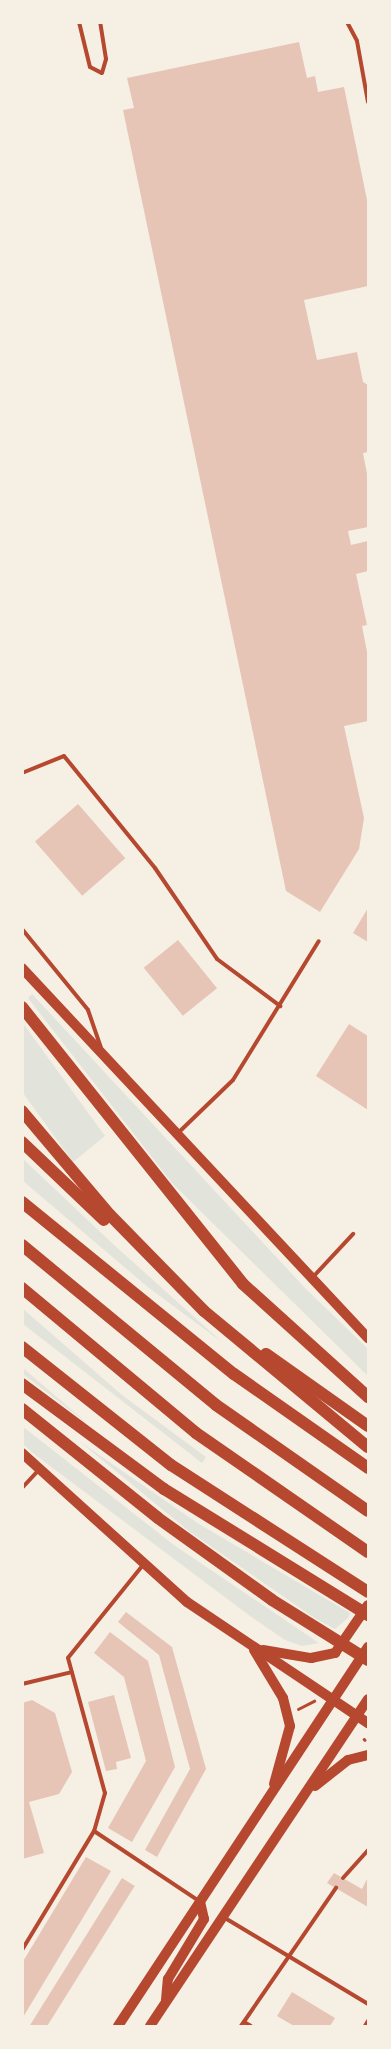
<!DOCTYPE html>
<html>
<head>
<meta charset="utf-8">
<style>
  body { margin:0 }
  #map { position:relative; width:391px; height:2049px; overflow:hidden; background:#f6efe4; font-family:"Noto Sans",sans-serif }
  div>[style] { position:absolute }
  .green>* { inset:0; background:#e2e4dc }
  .building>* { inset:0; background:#e6c5b7; transform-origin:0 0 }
  .path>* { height:2.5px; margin:-1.25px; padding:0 1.25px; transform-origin:1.25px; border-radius:1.25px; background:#b5482f }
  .service>* { height:4px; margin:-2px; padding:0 2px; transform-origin:2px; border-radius:2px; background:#b5482f }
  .secondary>* { height:10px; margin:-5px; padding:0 5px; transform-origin:5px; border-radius:5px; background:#b5482f }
  .motorway>* { height:12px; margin:-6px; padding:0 6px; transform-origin:6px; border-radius:6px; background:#b5482f }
  span { translate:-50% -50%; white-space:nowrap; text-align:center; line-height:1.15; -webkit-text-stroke:4px #f6efe4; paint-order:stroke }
  .frame { position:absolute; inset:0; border:24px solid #f6efe4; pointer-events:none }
</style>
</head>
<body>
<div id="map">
  <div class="green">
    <div style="clip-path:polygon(32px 994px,305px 1288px,368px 1349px,368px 1376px,172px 1183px,28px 998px)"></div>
    <div style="clip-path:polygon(22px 1022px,105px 1136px,73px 1162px,23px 1093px)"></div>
    <div style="clip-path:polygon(23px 1159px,113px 1244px,222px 1342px,149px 1288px,23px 1181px)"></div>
    <div style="clip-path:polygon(22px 1308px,122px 1395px,206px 1457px,202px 1463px,23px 1324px)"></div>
    <div style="clip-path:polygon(23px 1368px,88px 1424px,23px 1374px)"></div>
    <div style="clip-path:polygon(22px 1426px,174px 1545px,319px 1643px,302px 1646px,285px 1640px,250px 1616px,34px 1454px,23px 1444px)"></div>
    <div style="clip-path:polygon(79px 1441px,199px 1524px,350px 1613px,348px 1618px,335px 1629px,316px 1619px,190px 1532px)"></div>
  </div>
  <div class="building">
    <div style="clip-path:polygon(299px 42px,307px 78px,315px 76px,318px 92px,344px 87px,368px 205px,368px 286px,304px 300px,317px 360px,357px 352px,363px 382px,368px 385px,368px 452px,363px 453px,368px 479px,368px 527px,348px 531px,351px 545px,368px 541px,368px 571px,356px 574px,367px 625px,362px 626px,368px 657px,368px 721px,344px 726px,364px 818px,359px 849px,320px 912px,286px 891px,123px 110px,134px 108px,127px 78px)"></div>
    <div style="left:78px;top:804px;width:72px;height:57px;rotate:49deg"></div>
    <div style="clip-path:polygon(368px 908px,368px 942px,353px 933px)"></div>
    <div style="left:178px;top:940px;width:62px;height:44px;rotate:51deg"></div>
    <div style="clip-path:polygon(349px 1024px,368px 1036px,368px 1110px,316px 1076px)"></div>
    <div style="clip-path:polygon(126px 1612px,172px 1647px,206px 1769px,157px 1857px,145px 1850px,190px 1769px,159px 1655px,118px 1622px)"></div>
    <div style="clip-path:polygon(110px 1632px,148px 1661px,175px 1767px,132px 1842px,108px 1828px,146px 1761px,124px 1677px,94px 1653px)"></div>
    <div style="clip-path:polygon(114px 1695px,131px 1758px,116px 1762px,117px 1769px,106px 1771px,88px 1702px)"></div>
    <div style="clip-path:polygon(32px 1700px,55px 1713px,72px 1772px,59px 1794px,29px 1802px,44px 1853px,22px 1859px,22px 1703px)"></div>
    <div style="clip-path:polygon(86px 1857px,111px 1871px,22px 2019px,22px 1963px)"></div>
    <div style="clip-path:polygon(334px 1873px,362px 1889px,368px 1877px,368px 1907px,327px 1883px)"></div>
    <div style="left:122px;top:1878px;width:15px;height:174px;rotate:32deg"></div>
    <div style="clip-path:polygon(292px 1992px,335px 2018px,330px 2026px,294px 2026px,277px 2016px)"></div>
  </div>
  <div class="path">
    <div style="left:298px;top:1709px;width:18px;rotate:-27deg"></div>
    <div style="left:364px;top:1739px;width:1px;rotate:45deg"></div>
  </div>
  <div class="service">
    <div style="left:79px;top:22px;width:46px;rotate:76.3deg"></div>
    <div style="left:90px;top:67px;width:13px;rotate:27deg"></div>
    <div style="left:102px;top:73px;width:15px;rotate:-74deg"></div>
    <div style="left:106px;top:59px;width:37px;rotate:-99deg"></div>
    <div style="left:347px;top:22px;width:21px;rotate:62deg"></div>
    <div style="left:357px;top:41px;width:62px;rotate:79.8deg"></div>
    <div style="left:22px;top:773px;width:45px;rotate:-22deg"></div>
    <div style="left:64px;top:756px;width:144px;rotate:50.9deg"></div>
    <div style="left:155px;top:868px;width:110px;rotate:55.7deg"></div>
    <div style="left:217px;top:959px;width:79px;rotate:36.7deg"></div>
    <div style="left:22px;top:929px;width:104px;rotate:50.8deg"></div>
    <div style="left:88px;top:1010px;width:39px;rotate:71deg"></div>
    <div style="left:178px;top:1133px;width:76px;rotate:-43.9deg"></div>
    <div style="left:233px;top:1080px;width:163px;rotate:-58.3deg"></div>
    <div style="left:313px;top:1277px;width:59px;rotate:-47.1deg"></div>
    <div style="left:22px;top:1488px;width:23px;rotate:-47deg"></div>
    <div style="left:143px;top:1565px;width:119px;rotate:128.9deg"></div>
    <div style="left:68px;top:1658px;width:140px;rotate:74.7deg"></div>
    <div style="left:105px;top:1793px;width:40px;rotate:106deg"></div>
    <div style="left:94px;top:1831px;width:126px;rotate:33.7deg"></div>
    <div style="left:22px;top:1684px;width:51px;rotate:-13.5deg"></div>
    <div style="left:343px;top:1878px;width:38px;rotate:-48deg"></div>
    <div style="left:225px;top:1918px;width:167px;rotate:31deg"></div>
    <div style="left:22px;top:1950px;width:139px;rotate:-58.8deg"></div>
    <div style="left:244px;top:2022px;width:8px;rotate:30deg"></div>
    <div style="left:241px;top:2026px;width:168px;rotate:-55.5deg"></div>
    <div style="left:365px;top:2026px;width:6px;rotate:-59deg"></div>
  </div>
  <div class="secondary">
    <div style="left:22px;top:968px;width:507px;rotate:46.92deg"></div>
    <div style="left:22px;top:1453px;width:222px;rotate:42.1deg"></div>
    <div style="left:187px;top:1602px;width:218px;rotate:33.8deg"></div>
    <div style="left:254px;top:1650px;width:56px;rotate:58.9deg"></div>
    <div style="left:283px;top:1698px;width:29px;rotate:76deg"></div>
    <div style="left:290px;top:1726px;width:60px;rotate:105.4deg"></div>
    <div style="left:263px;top:1650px;width:49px;rotate:9.5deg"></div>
    <div style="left:311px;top:1658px;width:25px;rotate:-12deg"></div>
    <div style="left:335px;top:1653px;width:58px;rotate:-55.5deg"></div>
    <div style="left:315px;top:1786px;width:42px;rotate:-38.2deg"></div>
    <div style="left:348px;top:1760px;width:21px;rotate:-14deg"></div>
    <div style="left:166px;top:2000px;width:21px;rotate:-85deg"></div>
    <div style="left:168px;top:1979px;width:70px;rotate:-59deg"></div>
    <div style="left:204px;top:1919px;width:17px;rotate:-103deg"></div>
    <div style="left:118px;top:2026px;width:454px;rotate:-56.6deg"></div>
    <div style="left:150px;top:2026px;width:393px;rotate:-56.3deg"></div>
  </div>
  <div class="motorway">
    <div style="left:22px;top:1007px;width:354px;rotate:51.4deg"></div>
    <div style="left:243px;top:1284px;width:169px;rotate:42.1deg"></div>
    <div style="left:22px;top:1111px;width:136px;rotate:49.8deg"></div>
    <div style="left:110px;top:1215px;width:134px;rotate:45.6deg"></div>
    <div style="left:204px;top:1311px;width:213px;rotate:39.7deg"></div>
    <div style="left:22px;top:1142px;width:113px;rotate:43.6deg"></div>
    <div style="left:22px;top:1202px;width:273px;rotate:39.1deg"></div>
    <div style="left:234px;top:1374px;width:164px;rotate:35deg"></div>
    <div style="left:22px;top:1245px;width:251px;rotate:39.5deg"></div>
    <div style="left:216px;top:1405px;width:185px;rotate:34.9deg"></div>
    <div style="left:22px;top:1288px;width:226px;rotate:39.8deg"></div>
    <div style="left:196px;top:1433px;width:209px;rotate:34.7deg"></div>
    <div style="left:22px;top:1347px;width:190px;rotate:38.4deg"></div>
    <div style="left:171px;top:1465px;width:234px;rotate:32.8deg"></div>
    <div style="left:266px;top:1354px;width:125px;rotate:35.2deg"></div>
    <div style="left:22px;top:1384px;width:177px;rotate:36.5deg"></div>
    <div style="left:164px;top:1489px;width:240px;rotate:31.7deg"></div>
    <div style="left:22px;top:1409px;width:174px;rotate:38.7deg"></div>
    <div style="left:158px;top:1518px;width:140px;rotate:35.7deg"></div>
    <div style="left:272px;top:1600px;width:113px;rotate:32deg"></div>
  </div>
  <div class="frame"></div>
</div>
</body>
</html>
